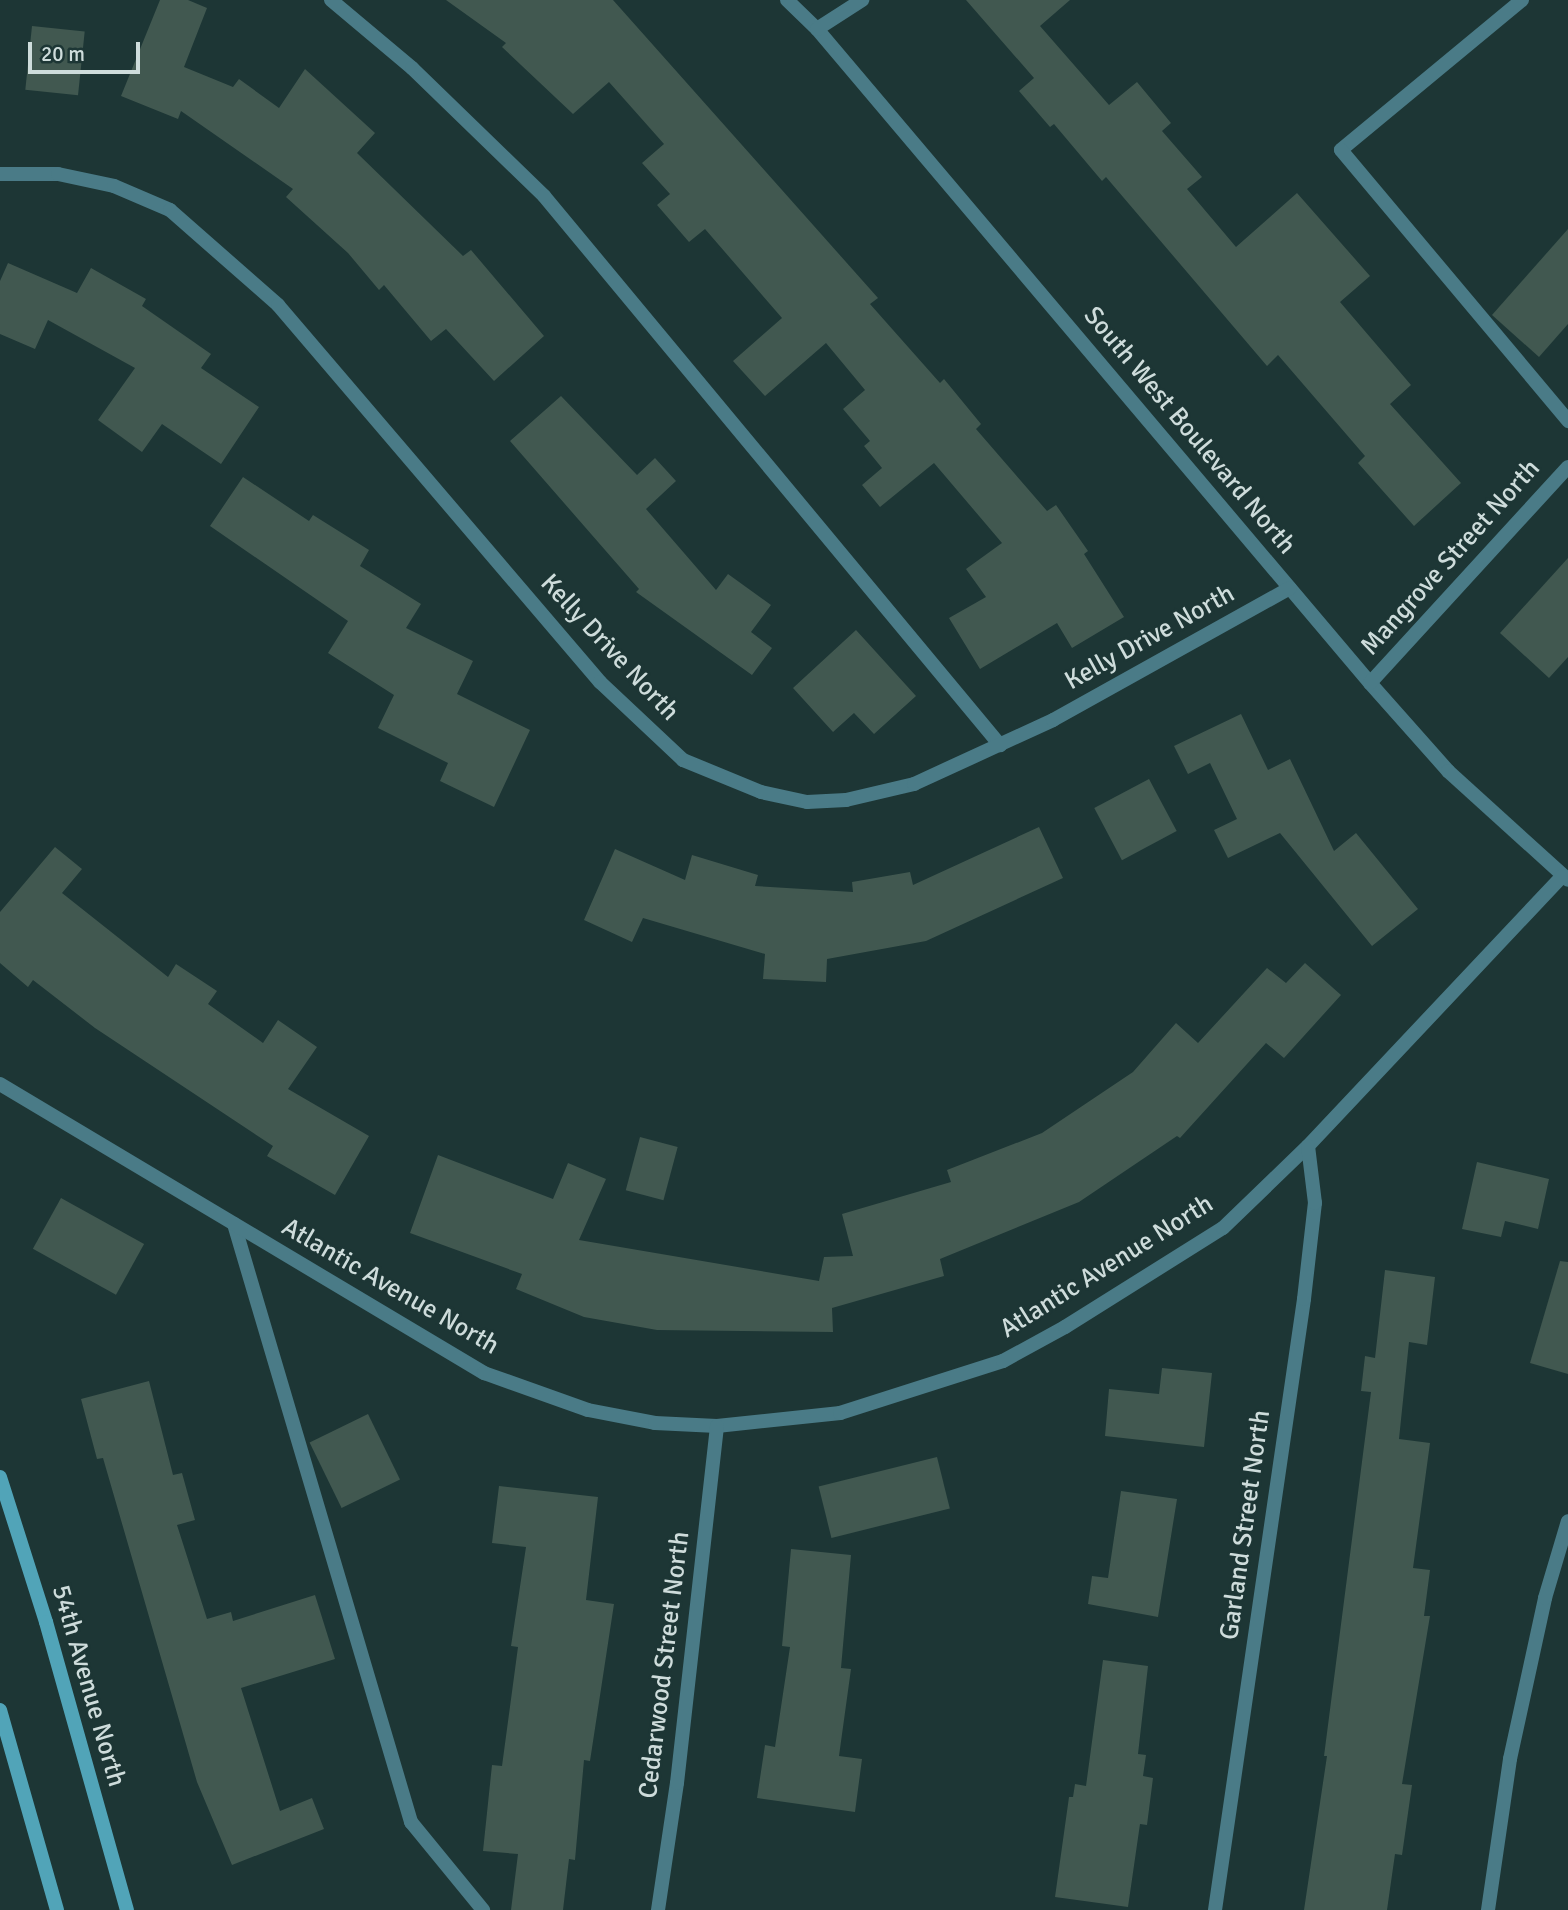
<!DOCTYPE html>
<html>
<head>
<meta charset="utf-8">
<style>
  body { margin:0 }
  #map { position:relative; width:1568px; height:1910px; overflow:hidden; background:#1d3635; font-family:Signika,sans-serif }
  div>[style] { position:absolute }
  .building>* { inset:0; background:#415850; transform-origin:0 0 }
  .lane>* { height:14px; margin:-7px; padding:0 7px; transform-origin:7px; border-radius:7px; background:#4a7b87 }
  .street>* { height:14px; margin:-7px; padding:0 7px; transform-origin:7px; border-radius:7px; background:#4a7b87 }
  .secondary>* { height:14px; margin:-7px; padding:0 7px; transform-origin:7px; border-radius:7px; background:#51a4b8 }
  span { translate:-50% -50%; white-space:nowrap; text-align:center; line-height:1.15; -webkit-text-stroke:5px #1d3635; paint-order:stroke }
  .street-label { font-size:26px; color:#cedcdb }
  .scale { position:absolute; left:28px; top:42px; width:112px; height:32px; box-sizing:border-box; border:4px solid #cedcdb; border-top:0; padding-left:9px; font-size:21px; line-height:24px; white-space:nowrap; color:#cedcdb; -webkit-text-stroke:5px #1d3635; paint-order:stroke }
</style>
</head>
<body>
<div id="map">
  <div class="building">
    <div style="clip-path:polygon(160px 0,188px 0,207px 8px,184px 67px,233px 87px,239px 79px,279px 108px,305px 69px,375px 133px,357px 153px,463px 256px,471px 250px,544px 336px,494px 381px,446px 329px,431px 341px,384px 285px,379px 290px,348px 253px,286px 197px,293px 189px,181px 111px,178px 119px,121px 96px)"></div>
    <div style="clip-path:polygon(446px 0,613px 0,878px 298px,870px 304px,940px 383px,944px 379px,981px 424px,976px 429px,1047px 511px,1056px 505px,1088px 551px,1084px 554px,1124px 617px,1072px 648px,1057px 623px,980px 669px,949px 618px,986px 597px,966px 569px,1002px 543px,934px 463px,880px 507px,862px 485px,882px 468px,864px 446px,870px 441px,843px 409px,865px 390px,826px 343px,765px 396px,733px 361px,782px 318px,705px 229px,689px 242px,657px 205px,670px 194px,642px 163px,664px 144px,609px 82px,573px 114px,502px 47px,506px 43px)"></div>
    <div style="clip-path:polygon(966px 0,1070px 0,1040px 26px,1109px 105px,1137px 82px,1171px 123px,1162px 131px,1202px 177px,1187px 189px,1236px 247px,1297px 193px,1370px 276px,1340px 302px,1411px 385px,1390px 404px,1461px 483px,1414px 526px,1358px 463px,1365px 456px,1278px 355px,1267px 366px,1106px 177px,1102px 181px,1054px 124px,1050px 127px,1019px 91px,1034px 78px)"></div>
    <div style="left:32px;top:26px;width:53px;height:64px;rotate:6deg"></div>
    <div style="clip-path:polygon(1568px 229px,1568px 324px,1539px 357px,1492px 315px)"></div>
    <div style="clip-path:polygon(8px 263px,77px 293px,91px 268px,146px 299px,142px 306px,211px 354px,201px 368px,259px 407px,221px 464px,162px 424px,142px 452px,98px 420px,135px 368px,48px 320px,35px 349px,0 334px,0 281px)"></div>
    <div style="clip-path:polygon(561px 396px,637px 475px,655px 458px,676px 481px,646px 509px,716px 590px,728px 574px,771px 605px,751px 632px,772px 648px,752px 675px,636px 592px,639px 589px,510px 441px)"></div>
    <div style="clip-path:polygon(243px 477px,309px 521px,313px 515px,369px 550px,360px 566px,421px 604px,406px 628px,473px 661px,457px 694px,530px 730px,494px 807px,440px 781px,448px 763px,378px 728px,394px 695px,328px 653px,348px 621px,210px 526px)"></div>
    <div style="clip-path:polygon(1568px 558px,1568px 657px,1549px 678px,1500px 633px)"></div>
    <div style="clip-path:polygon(856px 630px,916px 696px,874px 734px,854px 713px,833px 732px,793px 688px)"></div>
    <div style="clip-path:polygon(1241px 714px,1268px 770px,1290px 759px,1334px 851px,1356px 833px,1418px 909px,1372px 946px,1280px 833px,1228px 858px,1214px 830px,1237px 819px,1210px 763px,1188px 774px,1174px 746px)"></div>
    <div style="left:1149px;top:779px;width:59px;height:62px;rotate:62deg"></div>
    <div style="clip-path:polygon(1039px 827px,1063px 878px,926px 941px,827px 959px,826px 982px,763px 979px,765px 954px,643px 918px,632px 942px,584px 920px,615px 849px,685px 880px,692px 855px,758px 875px,755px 886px,853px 892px,852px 882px,910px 872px,913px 885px)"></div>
    <div style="clip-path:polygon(55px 847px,82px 869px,62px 893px,168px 977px,176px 964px,217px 991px,208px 1004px,263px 1043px,278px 1020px,317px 1047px,288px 1089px,369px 1136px,335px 1195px,267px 1156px,273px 1146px,95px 1028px,33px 980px,28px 987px,0 963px,0 912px)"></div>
    <div style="clip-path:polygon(1305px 963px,1341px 995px,1284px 1058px,1266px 1043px,1180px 1138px,1177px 1136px,1079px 1202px,940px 1259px,944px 1276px,832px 1308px,833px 1332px,657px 1330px,584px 1317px,516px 1289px,522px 1274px,410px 1233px,438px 1155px,553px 1199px,568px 1163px,606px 1179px,579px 1240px,819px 1281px,824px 1257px,853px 1256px,842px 1214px,951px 1182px,947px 1170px,1042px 1133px,1133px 1072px,1176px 1023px,1198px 1043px,1267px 968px,1286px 983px)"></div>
    <div style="left:640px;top:1137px;width:39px;height:55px;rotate:15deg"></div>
    <div style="clip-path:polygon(1477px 1162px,1549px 1179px,1538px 1229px,1505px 1221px,1501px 1237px,1462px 1229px)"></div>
    <div style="left:61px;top:1198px;width:95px;height:58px;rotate:29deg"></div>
    <div style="clip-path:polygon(1560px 1261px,1568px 1262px,1568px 1374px,1530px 1363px)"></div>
    <div style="clip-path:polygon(1385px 1270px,1435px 1277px,1427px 1345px,1409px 1342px,1399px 1439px,1430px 1443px,1413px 1568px,1430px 1570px,1424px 1616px,1430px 1616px,1402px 1784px,1412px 1785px,1402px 1855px,1395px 1854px,1387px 1910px,1304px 1910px,1327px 1756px,1324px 1756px,1371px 1392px,1361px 1391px,1365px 1356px,1375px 1358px)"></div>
    <div style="clip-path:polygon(1162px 1368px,1212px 1373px,1204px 1447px,1105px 1436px,1109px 1389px,1159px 1394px)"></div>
    <div style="clip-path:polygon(149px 1381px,173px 1475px,182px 1473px,195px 1520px,177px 1525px,207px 1619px,231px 1612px,233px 1621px,315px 1595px,335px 1659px,241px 1688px,280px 1811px,312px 1798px,324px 1829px,232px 1865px,197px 1782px,103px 1458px,97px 1459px,81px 1399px)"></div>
    <div style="left:368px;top:1414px;width:73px;height:65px;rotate:64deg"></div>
    <div style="left:937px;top:1457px;width:53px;height:122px;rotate:76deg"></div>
    <div style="clip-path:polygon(499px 1486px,598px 1497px,586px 1600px,614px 1604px,590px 1761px,584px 1760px,575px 1860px,569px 1859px,563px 1910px,511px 1910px,518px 1854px,483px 1851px,492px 1765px,502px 1766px,518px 1647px,511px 1646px,526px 1547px,492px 1543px)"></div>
    <div style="clip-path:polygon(1121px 1491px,1177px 1499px,1158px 1617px,1088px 1604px,1092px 1576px,1108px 1578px)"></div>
    <div style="clip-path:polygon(791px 1549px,851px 1555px,841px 1668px,851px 1669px,839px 1756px,862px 1759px,855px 1812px,757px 1798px,765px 1745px,775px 1747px,790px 1647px,782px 1646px)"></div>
    <div style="clip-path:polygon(1103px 1660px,1148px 1666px,1138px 1754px,1146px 1755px,1143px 1776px,1153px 1778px,1147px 1825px,1140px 1824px,1128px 1907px,1055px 1897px,1069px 1797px,1073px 1797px,1075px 1784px,1086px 1786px)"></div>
  </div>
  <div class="lane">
    <div style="left:331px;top:0;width:106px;rotate:40deg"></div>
    <div style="left:412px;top:68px;width:184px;rotate:44.1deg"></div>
    <div style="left:544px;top:196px;width:714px;rotate:50.29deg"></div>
    <div style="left:1522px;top:0;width:235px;rotate:140.4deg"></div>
    <div style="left:1341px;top:150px;width:354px;rotate:50deg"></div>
    <div style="left:234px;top:1224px;width:624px;rotate:73.51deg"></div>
    <div style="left:411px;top:1822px;width:114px;rotate:50.7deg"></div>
    <div style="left:1488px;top:1910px;width:153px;rotate:-81.7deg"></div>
    <div style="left:1510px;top:1759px;width:165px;rotate:-77.7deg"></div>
    <div style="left:1545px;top:1598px;width:80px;rotate:-73.4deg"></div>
  </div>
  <div class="street">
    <div style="left:787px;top:0;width:42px;rotate:44deg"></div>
    <div style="left:817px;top:29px;width:856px;rotate:49.78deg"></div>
    <div style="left:1370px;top:683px;width:118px;rotate:48.4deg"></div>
    <div style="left:1448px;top:771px;width:162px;rotate:42.2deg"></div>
    <div style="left:817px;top:29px;width:54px;rotate:-32.8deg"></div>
    <div style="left:0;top:174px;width:58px"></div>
    <div style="left:58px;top:174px;width:57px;rotate:12.1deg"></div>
    <div style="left:114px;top:186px;width:61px;rotate:23.2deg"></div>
    <div style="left:170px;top:210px;width:144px;rotate:41.3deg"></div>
    <div style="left:278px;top:305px;width:496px;rotate:49.5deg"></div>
    <div style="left:600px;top:682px;width:114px;rotate:43.2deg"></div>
    <div style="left:683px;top:760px;width:84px;rotate:22.3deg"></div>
    <div style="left:761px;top:792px;width:47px;rotate:12.3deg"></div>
    <div style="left:807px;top:802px;width:39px;rotate:-3deg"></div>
    <div style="left:846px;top:800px;width:70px;rotate:-13.2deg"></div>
    <div style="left:914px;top:784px;width:153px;rotate:-24.7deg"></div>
    <div style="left:1053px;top:720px;width:271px;rotate:-29.1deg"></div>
    <div style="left:1370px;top:683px;width:293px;rotate:-47.5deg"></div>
    <div style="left:0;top:1084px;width:564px;rotate:30.84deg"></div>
    <div style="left:484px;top:1373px;width:110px;rotate:19.6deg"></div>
    <div style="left:588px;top:1410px;width:68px;rotate:11deg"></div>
    <div style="left:655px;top:1423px;width:62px;rotate:2.8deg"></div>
    <div style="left:717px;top:1426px;width:124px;rotate:-6deg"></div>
    <div style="left:840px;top:1413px;width:171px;rotate:-17.7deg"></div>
    <div style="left:1003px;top:1361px;width:71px;rotate:-28.7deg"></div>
    <div style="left:1065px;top:1327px;width:186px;rotate:-32.1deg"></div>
    <div style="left:1223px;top:1228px;width:118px;rotate:-44deg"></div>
    <div style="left:1308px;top:1146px;width:371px;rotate:-46.7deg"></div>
    <div style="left:658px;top:1910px;width:128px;rotate:-81.5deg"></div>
    <div style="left:677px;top:1783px;width:359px;rotate:-83.6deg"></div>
    <div style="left:1215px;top:1910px;width:617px;rotate:-81.71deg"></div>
    <div style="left:1304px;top:1299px;width:97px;rotate:-83.5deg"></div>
    <div style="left:1315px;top:1203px;width:57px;rotate:-97deg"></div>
  </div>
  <div class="secondary">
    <div style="left:0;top:1477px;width:152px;rotate:72.4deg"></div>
    <div style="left:46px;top:1622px;width:299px;rotate:74.3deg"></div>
    <div style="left:0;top:1710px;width:208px;rotate:74.1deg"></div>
  </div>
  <div class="street-label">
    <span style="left:1189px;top:431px;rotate:50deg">South West Boulevard North</span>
    <span style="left:1451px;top:558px;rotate:-48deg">Mangrove Street North</span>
    <span style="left:1150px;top:638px;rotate:-29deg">Kelly Drive North</span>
    <span style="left:609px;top:648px;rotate:47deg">Kelly Drive North</span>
    <span style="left:1107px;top:1267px;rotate:-32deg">Atlantic Avenue North</span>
    <span style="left:390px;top:1287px;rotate:30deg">Atlantic Avenue North</span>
    <span style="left:1246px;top:1525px;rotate:-82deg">Garland Street North</span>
    <span style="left:665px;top:1665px;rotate:-83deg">Cedarwood Street North</span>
    <span style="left:88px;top:1686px;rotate:74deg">54th Avenue North</span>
  </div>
  <div class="scale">20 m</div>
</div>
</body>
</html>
